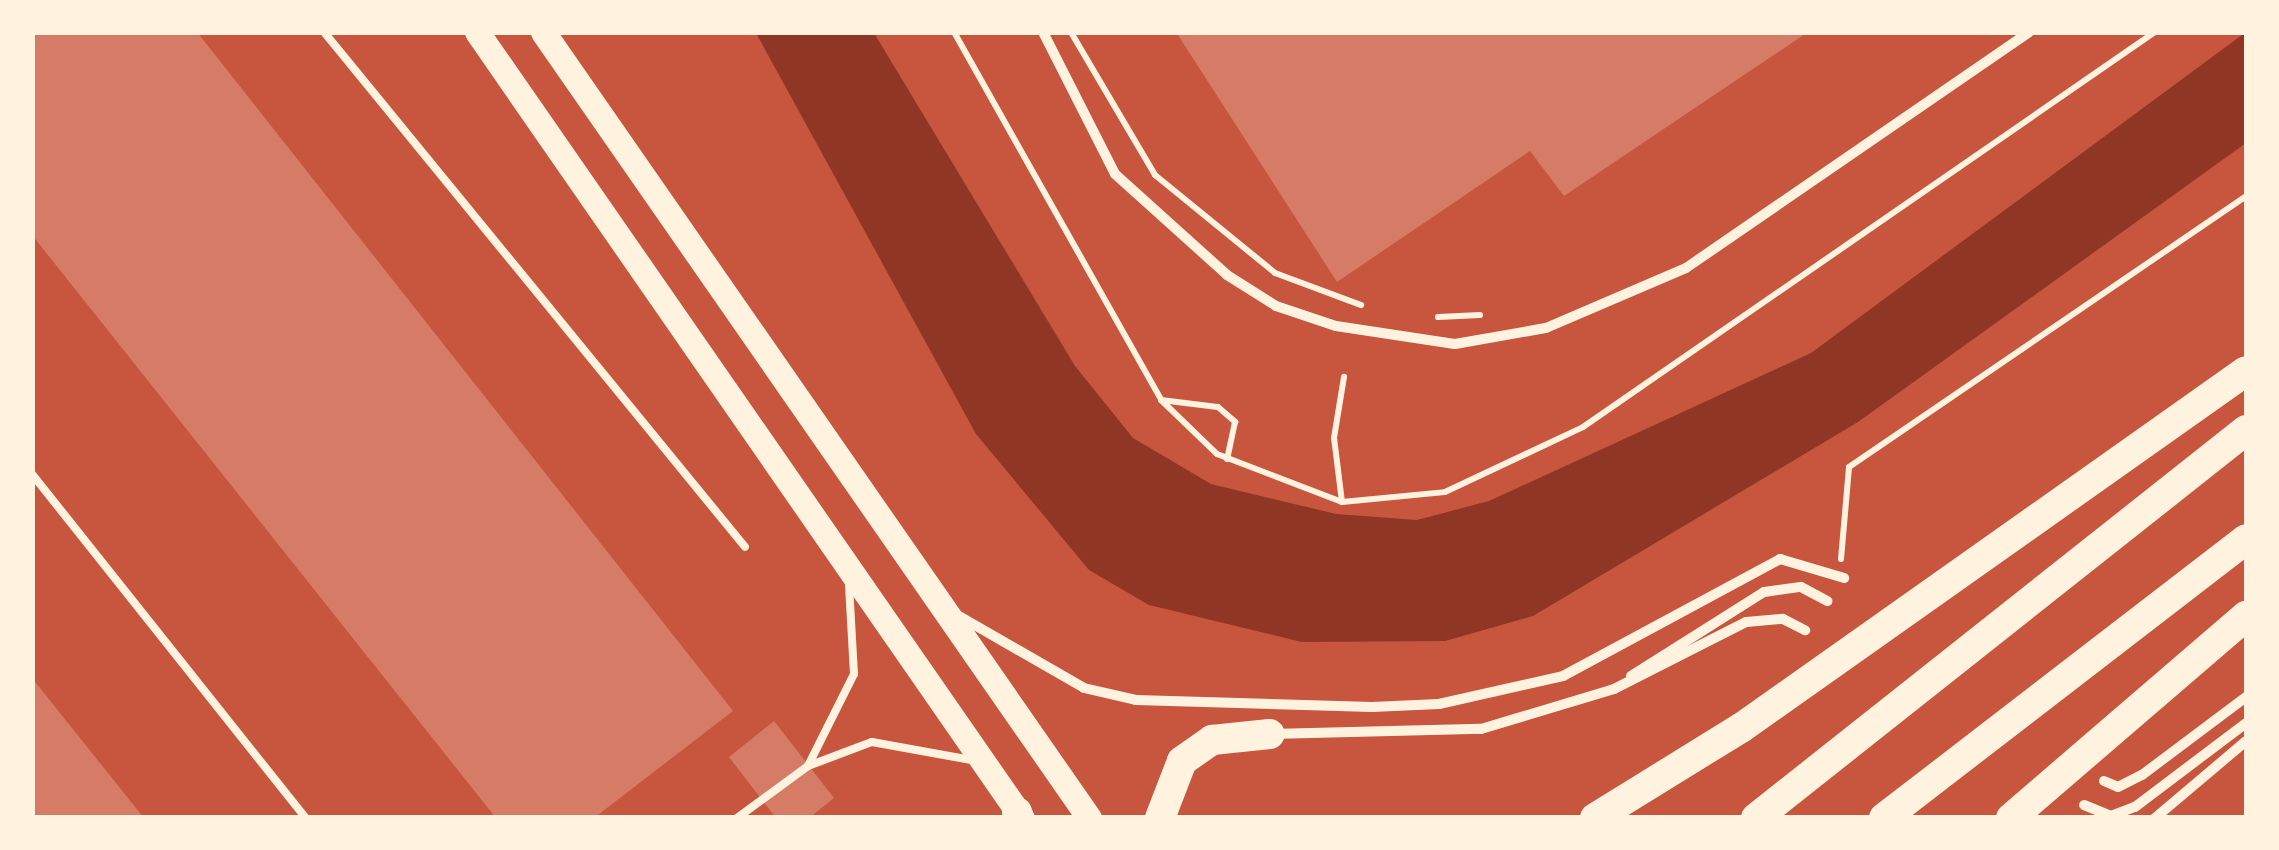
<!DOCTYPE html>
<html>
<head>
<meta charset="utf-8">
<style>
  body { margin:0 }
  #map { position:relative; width:2279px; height:850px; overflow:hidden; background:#c8553d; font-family:"Noto Serif",serif }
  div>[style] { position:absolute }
  .water>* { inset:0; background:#8f3625 }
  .building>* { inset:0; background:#d67c66 }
  .path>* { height:6px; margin:-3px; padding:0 3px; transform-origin:3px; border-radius:3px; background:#fff3e0 }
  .service>* { height:8px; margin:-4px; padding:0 4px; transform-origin:4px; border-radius:4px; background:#fff3e0 }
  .minor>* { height:10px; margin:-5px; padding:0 5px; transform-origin:5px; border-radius:5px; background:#fff3e0 }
  .primary>* { height:25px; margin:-12.5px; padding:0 12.5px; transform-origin:12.5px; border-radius:12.5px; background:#fff3e0 }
  .motorway>* { height:30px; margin:-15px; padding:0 15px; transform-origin:15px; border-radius:15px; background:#fff3e0 }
  span { translate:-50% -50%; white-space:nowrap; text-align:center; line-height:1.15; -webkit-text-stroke:10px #fff3e0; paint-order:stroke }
  .frame { position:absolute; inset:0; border:35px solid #fff3e0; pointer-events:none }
</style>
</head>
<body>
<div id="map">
  <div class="water">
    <div style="clip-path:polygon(2246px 32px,2246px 143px,1858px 422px,1533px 616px,1445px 641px,1302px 642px,1149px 605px,1089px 570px,976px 434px,756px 33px,874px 33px,1075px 366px,1133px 438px,1211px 484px,1336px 514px,1417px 520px,1489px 501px,1811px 353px)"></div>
  </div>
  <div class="building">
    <div style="clip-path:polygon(32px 32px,197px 32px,733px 711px,594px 818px,496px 818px,32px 235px)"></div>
    <div style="clip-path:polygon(1176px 32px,1808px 32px,1564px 196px,1530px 151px,1337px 282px)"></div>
    <div style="clip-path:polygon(32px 678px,144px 818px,32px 818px)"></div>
    <div style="clip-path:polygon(774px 721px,834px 798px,809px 818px,776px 818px,729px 757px)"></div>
  </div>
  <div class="path">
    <div style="left:954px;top:32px;width:422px;rotate:60.6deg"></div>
    <div style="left:1161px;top:400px;width:78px;rotate:44deg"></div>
    <div style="left:1217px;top:454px;width:134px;rotate:21deg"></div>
    <div style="left:1342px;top:502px;width:103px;rotate:-5.5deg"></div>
    <div style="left:1445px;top:492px;width:153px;rotate:-25.2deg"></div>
    <div style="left:1583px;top:427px;width:695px;rotate:-34.63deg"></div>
    <div style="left:1072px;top:34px;width:164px;rotate:59.5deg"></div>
    <div style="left:1155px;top:175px;width:155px;rotate:39.2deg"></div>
    <div style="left:1275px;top:273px;width:92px;rotate:20.4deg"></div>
    <div style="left:1438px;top:317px;width:42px;rotate:-2.7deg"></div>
    <div style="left:1161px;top:400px;width:57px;rotate:7deg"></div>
    <div style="left:1218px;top:407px;width:23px;rotate:41deg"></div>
    <div style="left:1235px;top:422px;width:38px;rotate:102deg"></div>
    <div style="left:1342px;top:502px;width:64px;rotate:-97.1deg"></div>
    <div style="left:1334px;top:438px;width:62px;rotate:-80.7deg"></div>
    <div style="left:1841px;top:559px;width:92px;rotate:-85deg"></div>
    <div style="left:1849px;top:467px;width:481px;rotate:-34.3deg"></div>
  </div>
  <div class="service">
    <div style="left:324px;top:32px;width:665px;rotate:50.73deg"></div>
    <div style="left:32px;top:474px;width:440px;rotate:51.5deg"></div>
    <div style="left:849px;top:585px;width:89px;rotate:86.8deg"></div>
    <div style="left:854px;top:674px;width:103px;rotate:116.6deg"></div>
    <div style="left:808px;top:766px;width:68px;rotate:-20.6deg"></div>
    <div style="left:872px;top:742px;width:101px;rotate:10.3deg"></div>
    <div style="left:737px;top:818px;width:88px;rotate:-36.2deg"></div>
  </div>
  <div class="minor">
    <div style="left:1043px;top:32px;width:159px;rotate:63.1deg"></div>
    <div style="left:1115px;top:174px;width:151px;rotate:42deg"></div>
    <div style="left:1227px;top:275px;width:58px;rotate:32.3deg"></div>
    <div style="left:1276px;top:306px;width:63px;rotate:18.4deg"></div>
    <div style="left:1336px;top:326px;width:120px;rotate:8.6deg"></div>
    <div style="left:1455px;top:344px;width:92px;rotate:-10deg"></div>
    <div style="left:1546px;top:328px;width:152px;rotate:-23.2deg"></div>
    <div style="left:1686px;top:268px;width:416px;rotate:-34.5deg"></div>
    <div style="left:959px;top:616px;width:144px;rotate:29.9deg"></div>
    <div style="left:1084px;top:688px;width:53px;rotate:13deg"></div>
    <div style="left:1136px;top:700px;width:236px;rotate:1.7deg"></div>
    <div style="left:1372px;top:707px;width:67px;rotate:-2.6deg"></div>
    <div style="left:1439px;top:704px;width:127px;rotate:-12.7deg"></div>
    <div style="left:1563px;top:676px;width:247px;rotate:-28.3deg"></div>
    <div style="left:1780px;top:559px;width:67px;rotate:16.5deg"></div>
    <div style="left:1631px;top:676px;width:157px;rotate:-32.3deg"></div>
    <div style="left:1764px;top:592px;width:37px;rotate:-8deg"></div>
    <div style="left:1801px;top:587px;width:30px;rotate:28deg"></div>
    <div style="left:1271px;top:734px;width:210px;rotate:-1.4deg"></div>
    <div style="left:1481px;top:729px;width:139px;rotate:-16.7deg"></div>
    <div style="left:1614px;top:689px;width:148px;rotate:-26.9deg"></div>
    <div style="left:1746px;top:622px;width:37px;rotate:-5deg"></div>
    <div style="left:1783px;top:619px;width:25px;rotate:27deg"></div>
    <div style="left:2104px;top:781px;width:15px;rotate:23deg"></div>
    <div style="left:2118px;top:787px;width:27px;rotate:-27deg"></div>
    <div style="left:2142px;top:775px;width:130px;rotate:-36.9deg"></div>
    <div style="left:2084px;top:805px;width:29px;rotate:22deg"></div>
    <div style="left:2111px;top:816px;width:26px;rotate:-21deg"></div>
    <div style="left:2135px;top:807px;width:139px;rotate:-37.1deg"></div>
    <div style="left:2155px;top:818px;width:119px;rotate:-40.2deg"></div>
  </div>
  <div class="primary">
    <div style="left:477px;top:32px;width:956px;rotate:55.26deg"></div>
    <div style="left:543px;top:32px;width:957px;rotate:55.21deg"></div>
  </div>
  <div class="motorway">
    <div style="left:1017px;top:812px;width:6px;rotate:72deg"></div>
    <div style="left:1160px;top:818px;width:61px;rotate:-68.9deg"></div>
    <div style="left:1182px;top:761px;width:37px;rotate:-35deg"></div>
    <div style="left:1212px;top:740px;width:58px;rotate:-5.9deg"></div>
    <div style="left:1595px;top:818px;width:172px;rotate:-31.7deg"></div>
    <div style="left:1741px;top:728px;width:618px;rotate:-35.26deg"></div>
    <div style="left:1756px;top:818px;width:625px;rotate:-38.37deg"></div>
    <div style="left:1884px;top:818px;width:457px;rotate:-37.6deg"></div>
    <div style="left:2011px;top:818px;width:310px;rotate:-40.7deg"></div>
  </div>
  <div class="frame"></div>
</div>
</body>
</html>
